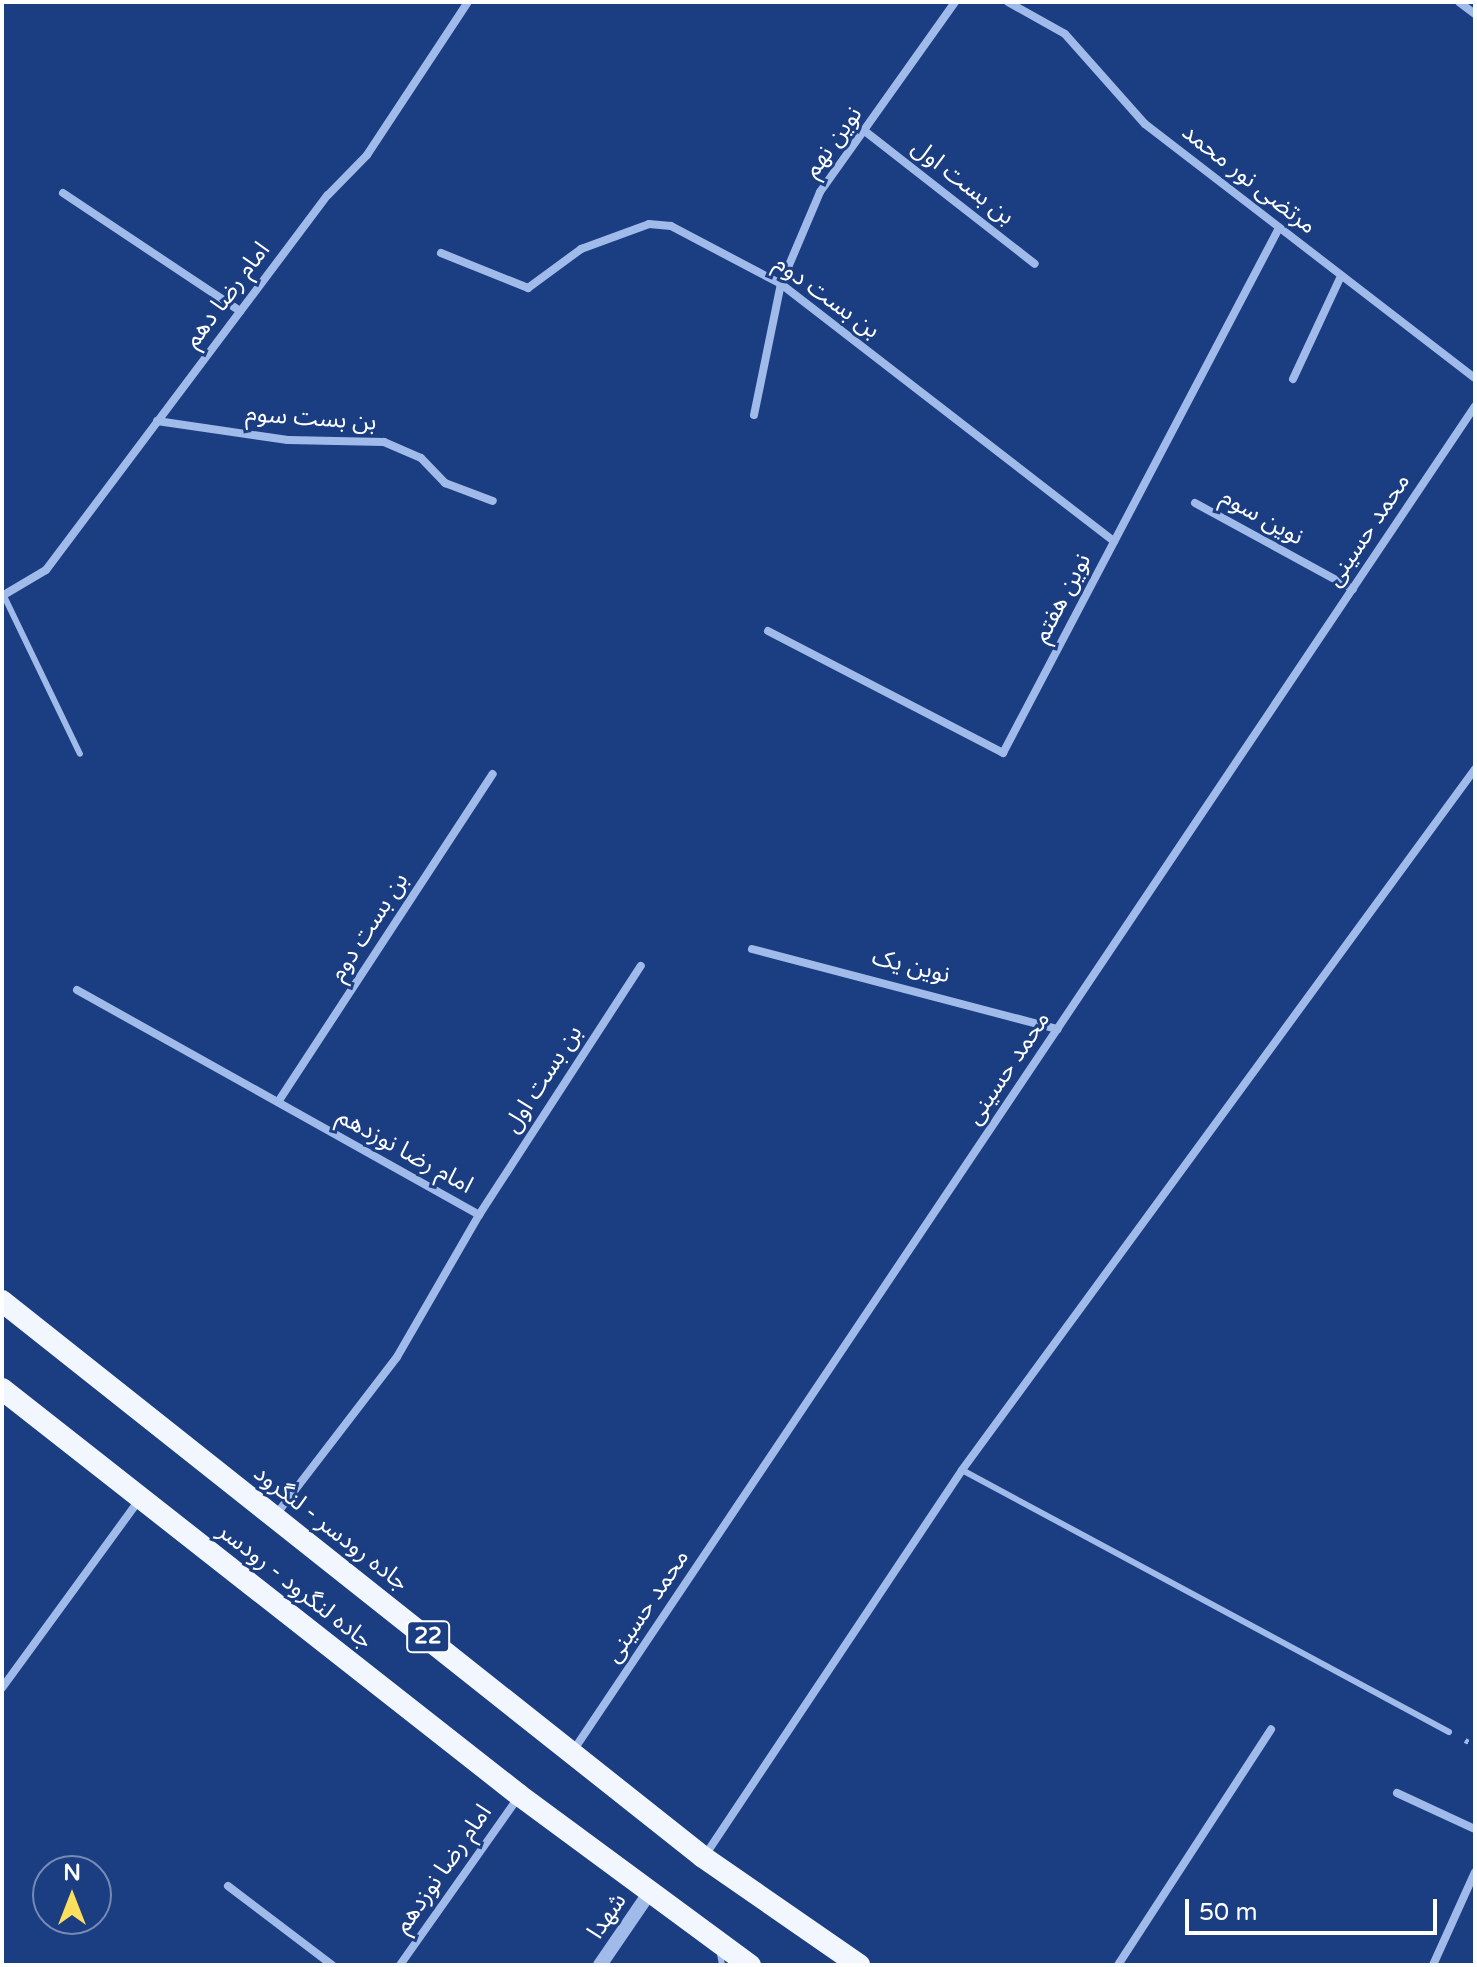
<!DOCTYPE html>
<html>
<head>
<meta charset="utf-8">
<style>
  body { margin:0 }
  #map { position:relative; width:1477px; height:1967px; overflow:hidden; background:#1b3d82; font-family:"Varela Round","Noto Sans Arabic",sans-serif }
  div>[style] { position:absolute }
  .path>* { height:5px; margin-top:-2.5px; transform-origin:0; background:repeating-linear-gradient(90deg,#a0baea 0 4px,transparent 0 10px) }
  .service>* { height:6px; margin:-3px; padding:0 3px; transform-origin:3px; border-radius:3px; background:#a0baea }
  .minor>* { height:8px; margin:-4px; padding:0 4px; transform-origin:4px; border-radius:4px; background:#a0baea }
  .tertiary>* { height:14px; margin:-7px; padding:0 7px; transform-origin:7px; border-radius:7px; background:#a0baea }
  .trunk>* { height:22px; margin:-11px; padding:0 11px; transform-origin:11px; border-radius:11px; background:#f2f6fe }
  span { translate:-50% -50%; white-space:nowrap; text-align:center; line-height:1.15; -webkit-text-stroke:6px #1b3d82; paint-order:stroke }
  .shield-label span { padding:2px 6px; background:#1b3d82; border:2px solid; border-radius:6px; -webkit-text-stroke-width:0 }
  .shield-label { font-size:22px; color:#fff; font-weight:700 }
  .street-label { font-size:24px; color:#fff }
  .frame { position:absolute; inset:0; border:4px solid #fff; pointer-events:none }
  .north { position:absolute; left:32px; top:1855px; width:80px; height:80px; box-sizing:border-box; background:#1b3d82; border:2px solid #768bb4; border-radius:50%; rotate:0deg; font-size:22px; font-weight:700; line-height:32px; text-align:center; color:#fff }
  .north::after { content:''; display:block; margin:auto; width:28px; height:36px; background:#fcdf5d; clip-path:polygon(50% 0,100% 100%,50% 72%,0 100%) }
  .scale { position:absolute; left:1185px; top:1899px; width:252px; height:36px; box-sizing:border-box; border:4px solid #fff; border-top:0; padding-left:10px; font-size:24px; line-height:28px; white-space:nowrap; color:#fff; -webkit-text-stroke:6px #1b3d82; paint-order:stroke }
</style>
</head>
<body>
<div id="map">
  <div class="path">
    <div style="left:1465px;top:1740px;width:11px;rotate:27deg"></div>
  </div>
  <div class="service">
    <div style="left:4px;top:596px;width:175px;rotate:64.3deg"></div>
    <div style="left:962px;top:1470px;width:553px;rotate:28.28deg"></div>
    <div style="left:719px;top:1949px;width:16px;rotate:79deg"></div>
  </div>
  <div class="minor">
    <div style="left:1008px;top:2px;width:65px;rotate:29.3deg"></div>
    <div style="left:1065px;top:34px;width:120px;rotate:48.4deg"></div>
    <div style="left:1145px;top:124px;width:416px;rotate:37.6deg"></div>
    <div style="left:1459px;top:2px;width:20px;rotate:37deg"></div>
    <div style="left:866px;top:132px;width:214px;rotate:38deg"></div>
    <div style="left:63px;top:193px;width:213px;rotate:33.7deg"></div>
    <div style="left:441px;top:253px;width:94px;rotate:21.9deg"></div>
    <div style="left:528px;top:288px;width:66px;rotate:-36.3deg"></div>
    <div style="left:581px;top:249px;width:72px;rotate:-20.2deg"></div>
    <div style="left:649px;top:224px;width:22px;rotate:5deg"></div>
    <div style="left:671px;top:226px;width:124px;rotate:27.8deg"></div>
    <div style="left:781px;top:284px;width:421px;rotate:37.7deg"></div>
    <div style="left:1293px;top:379px;width:114px;rotate:-65deg"></div>
    <div style="left:754px;top:415px;width:134px;rotate:-78.4deg"></div>
    <div style="left:781px;top:284px;width:100px;rotate:-67deg"></div>
    <div style="left:820px;top:192px;width:233px;rotate:-54.6deg"></div>
    <div style="left:157px;top:421px;width:132px;rotate:8.3deg"></div>
    <div style="left:288px;top:440px;width:96px;rotate:1.2deg"></div>
    <div style="left:384px;top:442px;width:40px;rotate:23.4deg"></div>
    <div style="left:421px;top:458px;width:35px;rotate:46deg"></div>
    <div style="left:445px;top:483px;width:51px;rotate:20.6deg"></div>
    <div style="left:1195px;top:503px;width:180px;rotate:28.6deg"></div>
    <div style="left:2px;top:596px;width:51px;rotate:-30.6deg"></div>
    <div style="left:46px;top:570px;width:469px;rotate:-53.1deg"></div>
    <div style="left:328px;top:195px;width:56px;rotate:-45.7deg"></div>
    <div style="left:367px;top:155px;width:183px;rotate:-56.6deg"></div>
    <div style="left:768px;top:631px;width:265px;rotate:27.4deg"></div>
    <div style="left:1003px;top:753px;width:593px;rotate:-62.27deg"></div>
    <div style="left:752px;top:949px;width:316px;rotate:14.7deg"></div>
    <div style="left:77px;top:990px;width:461px;rotate:29.2deg"></div>
    <div style="left:479px;top:1215px;width:164px;rotate:120deg"></div>
    <div style="left:397px;top:1357px;width:200px;rotate:127.5deg"></div>
    <div style="left:278px;top:1102px;width:392px;rotate:-56.8deg"></div>
    <div style="left:479px;top:1215px;width:297px;rotate:-57deg"></div>
    <div style="left:2px;top:1688px;width:234px;rotate:-53.9deg"></div>
    <div style="left:573px;top:1751px;width:1619px;rotate:-56.15deg"></div>
    <div style="left:1397px;top:1793px;width:86px;rotate:24.8deg"></div>
    <div style="left:704px;top:1857px;width:465px;rotate:-56.3deg"></div>
    <div style="left:962px;top:1470px;width:869px;rotate:-53.8deg"></div>
    <div style="left:228px;top:1886px;width:131px;rotate:37.2deg"></div>
    <div style="left:400px;top:1965px;width:207px;rotate:-54.8deg"></div>
    <div style="left:1118px;top:1965px;width:281px;rotate:-57deg"></div>
    <div style="left:1433px;top:1965px;width:102px;rotate:-65.7deg"></div>
  </div>
  <div class="tertiary">
    <div style="left:600px;top:1965px;width:88px;rotate:-55.6deg"></div>
  </div>
  <div class="trunk">
    <div style="left:2px;top:1301px;width:895px;rotate:38.42deg"></div>
    <div style="left:703px;top:1857px;width:190px;rotate:34.7deg"></div>
    <div style="left:2px;top:1389px;width:657px;rotate:38.14deg"></div>
    <div style="left:519px;top:1795px;width:287px;rotate:36.4deg"></div>
  </div>
  <div class="shield-label">
    <span style="left:428px;top:1637px">22</span>
  </div>
  <div class="street-label">
    <span style="left:833px;top:142px;rotate:-54deg">نوین نهم</span>
    <span style="left:1249px;top:179px;rotate:38deg">مرتضی نور محمد</span>
    <span style="left:963px;top:182px;rotate:38deg">بن بست اول</span>
    <span style="left:227px;top:295px;rotate:-53deg">امام رضا دهم</span>
    <span style="left:827px;top:297px;rotate:36deg">بن بست دوم</span>
    <span style="left:311px;top:418px;rotate:4deg">بن بست سوم</span>
    <span style="left:1262px;top:517px;rotate:29deg">نوین سوم</span>
    <span style="left:1368px;top:530px;rotate:-56deg">محمد حسینی</span>
    <span style="left:1062px;top:598px;rotate:-62deg">نوین هفتم</span>
    <span style="left:369px;top:927px;rotate:-57deg">بن بست دوم</span>
    <span style="left:911px;top:966px;rotate:14deg">نوین یک</span>
    <span style="left:1008px;top:1068px;rotate:-56deg">محمد حسینی</span>
    <span style="left:543px;top:1079px;rotate:-57deg">بن بست اول</span>
    <span style="left:405px;top:1151px;rotate:29deg">امام رضا نوزدهم</span>
    <span style="left:331px;top:1528px;rotate:38deg">جاده رودسر - لنگرود</span>
    <span style="left:295px;top:1586px;rotate:38deg">جاده لنگرود - رودسر</span>
    <span style="left:647px;top:1606px;rotate:-56deg">محمد حسینی</span>
    <span style="left:443px;top:1869px;rotate:-55deg">امام رضا نوزدهم</span>
    <span style="left:607px;top:1916px;rotate:-56deg">شهدا</span>
  </div>
  <div class="frame"></div>
  <div class="north">N</div>
  <div class="scale">50 m</div>
</div>
</body>
</html>
